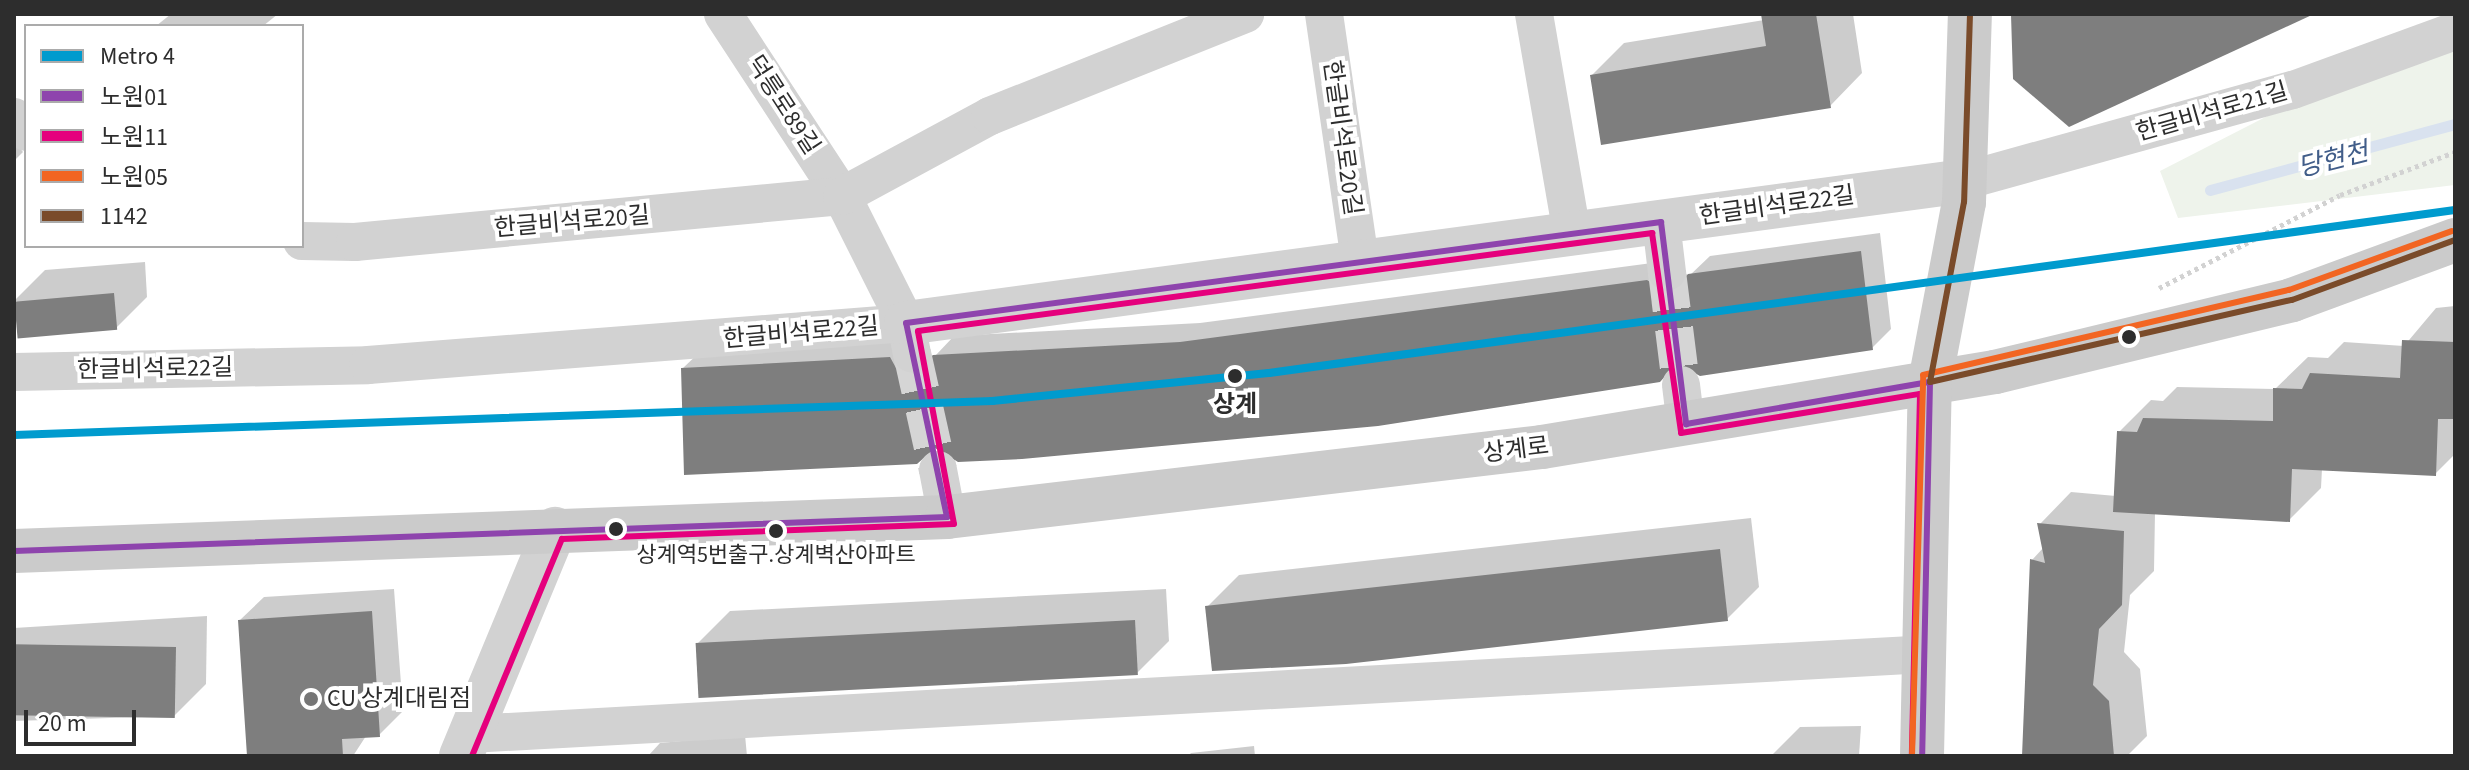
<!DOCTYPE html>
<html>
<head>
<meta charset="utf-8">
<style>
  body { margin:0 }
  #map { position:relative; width:2469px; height:770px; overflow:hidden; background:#fff; font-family:"Source Sans 3","Noto Sans KR",sans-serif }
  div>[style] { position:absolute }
  .green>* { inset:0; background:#eef3eb }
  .shadow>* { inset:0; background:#0003 }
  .stream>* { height:11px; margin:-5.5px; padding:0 5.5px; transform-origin:5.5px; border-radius:5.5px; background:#d9e2ef }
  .building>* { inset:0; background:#7e7e7e; transform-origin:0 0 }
  .minor-tunnel>* { height:38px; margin-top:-19px; transform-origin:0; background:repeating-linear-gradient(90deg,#d5d5d5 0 38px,transparent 0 57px) }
  .path>* { height:5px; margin-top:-2.5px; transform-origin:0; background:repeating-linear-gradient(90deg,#d2d2d2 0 4px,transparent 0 8px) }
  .minor>* { height:38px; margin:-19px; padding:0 19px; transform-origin:19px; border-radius:19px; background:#d2d2d2 }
  .tertiary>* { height:44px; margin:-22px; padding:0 22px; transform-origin:22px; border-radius:22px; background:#d2d2d2 }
  .secondary>* { height:44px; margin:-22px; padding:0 22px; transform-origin:22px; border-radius:22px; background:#cbcbcb }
  .bus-1>* { height:6px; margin:-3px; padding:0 3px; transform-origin:3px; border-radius:3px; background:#8e44ad }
  .bus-2>* { height:6px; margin:-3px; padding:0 3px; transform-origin:3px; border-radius:3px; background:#e5007d }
  .bus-3>* { height:6px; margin:-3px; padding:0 3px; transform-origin:3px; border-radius:3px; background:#f26522 }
  .bus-4>* { height:6px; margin:-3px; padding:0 3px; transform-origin:3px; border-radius:3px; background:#7a4b2a }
  .metro-1>* { height:8px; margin:-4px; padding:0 4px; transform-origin:4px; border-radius:4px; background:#009bce }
  .dots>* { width:22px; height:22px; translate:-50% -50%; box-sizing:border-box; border:4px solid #fff; border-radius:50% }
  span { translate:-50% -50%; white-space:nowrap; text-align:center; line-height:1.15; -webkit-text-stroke:8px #fff; paint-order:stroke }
  .bus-label { font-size:22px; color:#2d2d2d }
  .street-label { font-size:24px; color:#2d2d2d }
  .stop-label { font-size:24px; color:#2d2d2d; font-weight:700 }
  .poi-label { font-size:24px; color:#2d2d2d }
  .left { translate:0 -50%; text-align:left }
  .water-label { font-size:26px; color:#415d89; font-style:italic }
  .frame { position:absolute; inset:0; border:16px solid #2d2d2d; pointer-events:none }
  .legend { position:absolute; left:24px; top:24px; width:280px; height:224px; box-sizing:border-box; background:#fff; border:2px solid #ababab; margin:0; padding:10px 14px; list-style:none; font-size:24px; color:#2d2d2d }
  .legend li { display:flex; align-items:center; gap:16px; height:40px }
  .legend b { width:40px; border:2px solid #ababab }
  .scale { position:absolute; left:24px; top:710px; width:112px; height:36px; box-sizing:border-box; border:4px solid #2d2d2d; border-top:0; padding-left:10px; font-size:24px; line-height:28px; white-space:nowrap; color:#2d2d2d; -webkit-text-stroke:6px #fff; paint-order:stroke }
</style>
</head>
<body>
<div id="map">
  <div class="green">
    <div style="clip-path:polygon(2455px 20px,2455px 185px,2178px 218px,2160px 171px)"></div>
  </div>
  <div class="shadow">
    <div style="clip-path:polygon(171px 14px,278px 14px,263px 26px,156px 26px)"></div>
    <div style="clip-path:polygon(1763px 14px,1853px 14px,1862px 73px,1830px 106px,1592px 75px,1624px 43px,1764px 20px)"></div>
    <div style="clip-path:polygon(14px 141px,23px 152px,14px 161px)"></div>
    <div style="clip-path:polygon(1880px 233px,1891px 329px,1872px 348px,1678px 361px,934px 446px,683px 368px,703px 349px,909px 339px,915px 349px,935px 356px,954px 336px,1200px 323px,1667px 261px,1689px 276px,1710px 256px)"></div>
    <div style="clip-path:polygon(145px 262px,147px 297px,116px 328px,14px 301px,45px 270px)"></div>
    <div style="clip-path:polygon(2455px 306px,2455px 454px,2435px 474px,2322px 469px,2321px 488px,2289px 520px,2155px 513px,2154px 571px,2130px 595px,2124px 652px,2140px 669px,2147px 736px,2127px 756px,2030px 756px,2032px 560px,2044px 547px,2040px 524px,2071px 492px,2116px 496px,2119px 432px,2151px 400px,2163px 401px,2177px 387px,2275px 389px,2308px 357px,2328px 358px,2344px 342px,2404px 346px,2436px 308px)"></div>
    <div style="clip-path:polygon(1751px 518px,1759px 587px,1727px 619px,1207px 607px,1239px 575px)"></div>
    <div style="clip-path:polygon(394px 589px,403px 711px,379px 735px,366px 736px,353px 756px,249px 756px,240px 620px,264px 597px)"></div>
    <div style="clip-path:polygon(1166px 589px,1169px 641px,1137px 673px,698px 643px,730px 611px)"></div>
    <div style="clip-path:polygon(207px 616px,206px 684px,174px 716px,14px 721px,14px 628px)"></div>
    <div style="clip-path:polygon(1861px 726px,1859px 756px,1771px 756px,1800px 727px)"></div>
    <div style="clip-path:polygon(745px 735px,747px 756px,648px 756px,660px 743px)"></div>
    <div style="clip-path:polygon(1254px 746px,1255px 756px,1188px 756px,1191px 753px)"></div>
  </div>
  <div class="stream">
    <div style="left:2210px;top:190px;width:254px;rotate:-15.1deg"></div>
  </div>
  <div class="building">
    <div style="clip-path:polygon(1761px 14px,1816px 14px,1831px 108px,1601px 145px,1590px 75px,1766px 46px)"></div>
    <div style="clip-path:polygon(2011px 14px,2314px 14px,2069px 127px,2013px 79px)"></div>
    <div style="clip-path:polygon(1861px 251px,1873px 350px,1700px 376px,1677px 363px,1660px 382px,1378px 426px,1022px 459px,958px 462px,935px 448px,917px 464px,684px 475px,681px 368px,890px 357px,896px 368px,916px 375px,933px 355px,1180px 342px,1647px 280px,1669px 294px,1688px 274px)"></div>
    <div style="left:114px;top:293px;width:37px;height:100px;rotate:85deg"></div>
    <div style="clip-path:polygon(2402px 340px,2455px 342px,2455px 419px,2438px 419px,2436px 476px,2292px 469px,2290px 522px,2113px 512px,2117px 431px,2137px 432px,2143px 418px,2273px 421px,2273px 388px,2302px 389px,2310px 373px,2400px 378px)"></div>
    <div style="clip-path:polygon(2037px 523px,2124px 531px,2122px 605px,2099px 629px,2093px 685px,2109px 701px,2114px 756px,2022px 756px,2030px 559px,2045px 563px)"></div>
    <div style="clip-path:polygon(1720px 549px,1728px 621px,1346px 664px,1212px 671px,1205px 606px)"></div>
    <div style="clip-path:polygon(372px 611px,380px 737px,342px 739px,343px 756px,247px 756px,238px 620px)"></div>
    <div style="left:1135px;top:620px;width:55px;height:440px;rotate:87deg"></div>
    <div style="left:176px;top:647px;width:71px;height:162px;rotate:91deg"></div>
  </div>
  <div class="minor-tunnel">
    <div style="left:1667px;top:272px;width:114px;rotate:82.9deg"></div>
    <div style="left:912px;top:353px;width:120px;rotate:77.5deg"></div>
  </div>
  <div class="path">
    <div style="left:2159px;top:288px;width:203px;rotate:-27.2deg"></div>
    <div style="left:2340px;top:195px;width:123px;rotate:-20.5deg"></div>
  </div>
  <div class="minor">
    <div style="left:723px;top:14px;width:217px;rotate:56.8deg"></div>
    <div style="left:842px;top:196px;width:142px;rotate:63.3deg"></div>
    <div style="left:906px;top:323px;width:31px;rotate:79deg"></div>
    <div style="left:1324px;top:14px;width:251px;rotate:81.7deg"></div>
    <div style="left:1534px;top:14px;width:222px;rotate:80.2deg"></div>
    <div style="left:14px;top:117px;width:19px;rotate:51deg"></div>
    <div style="left:1964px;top:181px;width:341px;rotate:-15.5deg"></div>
    <div style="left:2293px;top:90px;width:172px;rotate:-20deg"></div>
    <div style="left:1661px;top:222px;width:50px;rotate:83.2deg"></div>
    <div style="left:302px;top:241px;width:53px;rotate:1.1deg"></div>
    <div style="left:355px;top:242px;width:489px;rotate:-5.4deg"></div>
    <div style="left:842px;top:196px;width:168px;rotate:-28.4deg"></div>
    <div style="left:990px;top:116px;width:275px;rotate:-21.8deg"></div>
    <div style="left:14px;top:372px;width:354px;rotate:-1.1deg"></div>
    <div style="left:368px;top:365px;width:540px;rotate:-4.46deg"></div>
    <div style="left:1681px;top:385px;width:39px;rotate:83deg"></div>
    <div style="left:938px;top:470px;width:48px;rotate:79.2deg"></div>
    <div style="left:470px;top:734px;width:1458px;rotate:-3.14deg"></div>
  </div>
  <div class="tertiary">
    <div style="left:906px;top:323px;width:1067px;rotate:-7.64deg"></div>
    <div style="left:461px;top:756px;width:246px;rotate:-67.5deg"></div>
  </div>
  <div class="secondary">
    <div style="left:14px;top:551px;width:934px;rotate:-2.09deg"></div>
    <div style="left:947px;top:517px;width:599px;rotate:-6.71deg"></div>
    <div style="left:1542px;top:447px;width:459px;rotate:-9.4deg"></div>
    <div style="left:1995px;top:372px;width:306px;rotate:-13.6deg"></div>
    <div style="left:2292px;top:300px;width:174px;rotate:-20.2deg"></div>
    <div style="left:1922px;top:756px;width:374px;rotate:-88.8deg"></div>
    <div style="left:1930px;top:382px;width:183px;rotate:-79.3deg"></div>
    <div style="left:1964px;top:202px;width:188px;rotate:-88.2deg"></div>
  </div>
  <div class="bus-1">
    <div style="left:14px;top:551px;width:934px;rotate:-2.09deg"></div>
    <div style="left:947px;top:517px;width:198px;rotate:-101.9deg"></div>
    <div style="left:906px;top:323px;width:762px;rotate:-7.62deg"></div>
    <div style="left:1661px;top:222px;width:204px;rotate:82.9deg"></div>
    <div style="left:1686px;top:424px;width:248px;rotate:-9.8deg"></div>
    <div style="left:1930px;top:382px;width:374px;rotate:91.2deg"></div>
  </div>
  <div class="bus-2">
    <div style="left:472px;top:756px;width:235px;rotate:-67.5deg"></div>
    <div style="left:562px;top:539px;width:392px;rotate:-2.2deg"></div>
    <div style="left:954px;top:524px;width:196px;rotate:-100.6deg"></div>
    <div style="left:918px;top:331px;width:741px;rotate:-7.6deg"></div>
    <div style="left:1652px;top:233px;width:202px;rotate:81.7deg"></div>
    <div style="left:1681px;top:433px;width:242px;rotate:-9.3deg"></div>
    <div style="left:1920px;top:394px;width:362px;rotate:91.3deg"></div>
  </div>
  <div class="bus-3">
    <div style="left:1912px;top:756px;width:381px;rotate:-88.3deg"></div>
    <div style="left:1923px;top:375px;width:376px;rotate:-13.1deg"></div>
    <div style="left:2289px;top:290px;width:173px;rotate:-19.9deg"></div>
  </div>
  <div class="bus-4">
    <div style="left:1970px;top:14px;width:188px;rotate:91.8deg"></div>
    <div style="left:1964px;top:202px;width:183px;rotate:100.7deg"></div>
    <div style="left:1930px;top:382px;width:371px;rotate:-12.8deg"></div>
    <div style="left:2292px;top:300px;width:174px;rotate:-20.2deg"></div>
  </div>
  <div class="metro-1">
    <div style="left:14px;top:435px;width:979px;rotate:-1.99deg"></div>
    <div style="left:992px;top:401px;width:278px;rotate:-5.8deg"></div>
    <div style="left:1269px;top:373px;width:1197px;rotate:-7.83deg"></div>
  </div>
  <div class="dots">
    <div style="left:2129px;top:337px;background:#2d2d2d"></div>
    <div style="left:1235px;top:376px;background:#2d2d2d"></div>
    <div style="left:616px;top:529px;background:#2d2d2d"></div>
    <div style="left:776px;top:531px;background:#2d2d2d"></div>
    <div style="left:311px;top:699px;background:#767676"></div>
  </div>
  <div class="bus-label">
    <span style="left:776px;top:556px">상계역5번출구.상계벽산아파트</span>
  </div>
  <div class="street-label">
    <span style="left:783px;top:105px;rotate:57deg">덕릉로89길</span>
    <span style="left:2212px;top:112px;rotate:-16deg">한글비석로21길</span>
    <span style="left:1342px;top:138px;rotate:82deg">한글비석로20길</span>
    <span style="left:1777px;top:206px;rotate:-8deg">한글비석로22길</span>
    <span style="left:572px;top:222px;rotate:-5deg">한글비석로20길</span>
    <span style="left:801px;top:333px;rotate:-5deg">한글비석로22길</span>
    <span style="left:155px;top:369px;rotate:-1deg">한글비석로22길</span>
    <span style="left:1516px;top:450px;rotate:-7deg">상계로</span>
  </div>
  <div class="stop-label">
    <span style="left:1235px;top:405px">상계</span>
  </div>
  <div class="poi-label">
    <span class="left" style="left:327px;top:699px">CU 상계대림점</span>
  </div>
  <div class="water-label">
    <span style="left:2333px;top:160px;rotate:-14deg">당현천</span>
  </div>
  <div class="frame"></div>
  <ul class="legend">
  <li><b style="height:10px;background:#009bce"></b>Metro 4</li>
  <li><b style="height:10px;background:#8e44ad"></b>노원01</li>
  <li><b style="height:10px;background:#e5007d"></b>노원11</li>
  <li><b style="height:10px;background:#f26522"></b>노원05</li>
  <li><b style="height:10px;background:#7a4b2a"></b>1142</li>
  </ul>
  <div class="scale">20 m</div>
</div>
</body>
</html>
